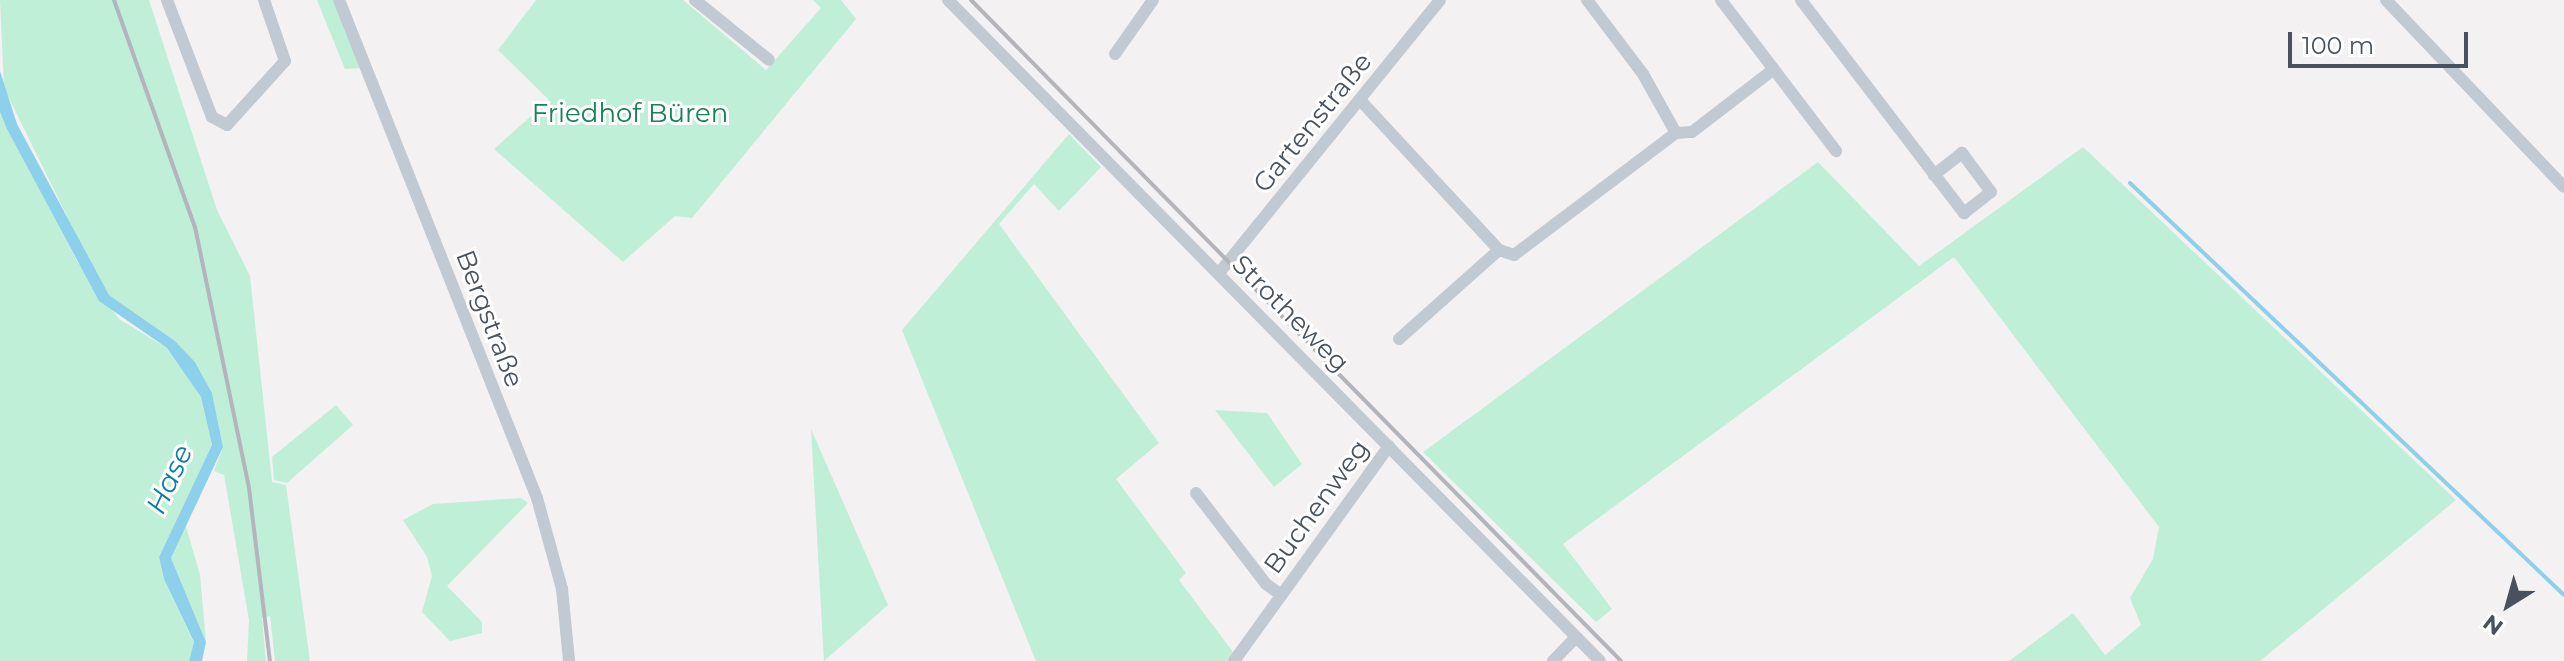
<!DOCTYPE html>
<html>
<head>
<meta charset="utf-8">
<style>
  body { margin:0 }
  #map { position:relative; width:2564px; height:661px; overflow:hidden; background:#f3f1f1; font-family:Montserrat,sans-serif }
  div>[style] { position:absolute }
  .green>* { inset:0; background:#c0efd7 }
  .water>* { inset:0; background:#8dd0ec }
  .stream>* { height:4px; margin:-2px; padding:0 2px; transform-origin:2px; border-radius:2px; background:#8dd0ec }
  .minor>* { height:12px; margin:-6px; padding:0 6px; transform-origin:6px; border-radius:6px; background:#c1c9d2 }
  .rail>* { height:4px; margin:-2px; padding:0 2px; transform-origin:2px; border-radius:2px; background:#b3b5bb }
  span { translate:-50% -50%; white-space:nowrap; text-align:center; line-height:1.15; -webkit-text-stroke:6px #fff; paint-order:stroke }
  .park-label { font-size:26px; color:#188156 }
  .street-label { font-size:26px; color:#48525e }
  .water-label { font-size:28px; color:#0d7cac; font-style:italic }
  .north { position:absolute; left:2468px; top:565px; width:80px; height:80px; -webkit-text-stroke:6px #fff; paint-order:stroke; rotate:217deg; font-size:22px; font-weight:700; line-height:32px; text-align:center; color:#48525e }
  .north::after { content:''; display:block; margin:auto; width:28px; height:36px; background:#48525e; clip-path:polygon(50% 0,100% 100%,50% 72%,0 100%) }
  .scale { position:absolute; left:2288px; top:32px; width:180px; height:36px; box-sizing:border-box; border:4px solid #48525e; border-top:0; padding-left:10px; font-size:24px; line-height:28px; white-space:nowrap; color:#48525e; -webkit-text-stroke:6px #fff; paint-order:stroke }
</style>
</head>
<body>
<div id="map">
  <div class="green">
    <div style="clip-path:polygon(0 0,149px 0,217px 210px,250px 276px,272px 482px,286px 485px,310px 661px,275px 661px,270px 616px,262px 618px,266px 661px,247px 661px,249px 620px,224px 475px,214px 471px,223px 447px,212px 393px,195px 362px,175px 341px,109px 295px,86px 255px,4px 88px)"></div>
    <div style="clip-path:polygon(317px 0,334px 0,361px 68px,345px 69px)"></div>
    <div style="clip-path:polygon(536px 0,683px 0,766px 70px,821px 8px,813px 0,841px 0,856px 19px,692px 218px,675px 216px,623px 262px,494px 149px,549px 100px,498px 50px)"></div>
    <div style="clip-path:polygon(0 112px,77px 261px,119px 319px,167px 348px,186px 368px,201px 397px,212px 445px,159px 557px,164px 579px,194px 643px,189px 661px,0 661px)"></div>
    <div style="clip-path:polygon(1069px 134px,1101px 167px,1059px 211px,1034px 184px,999px 224px,1159px 443px,1116px 479px,1186px 573px,1179px 580px,1233px 652px,1227px 661px,1036px 661px,902px 330px)"></div>
    <div style="clip-path:polygon(2083px 147px,2456px 500px,2260px 661px,2009px 661px,2073px 613px,2105px 655px,2141px 625px,2130px 598px,2153px 559px,2159px 527px,1954px 257px,1563px 544px,1612px 609px,1596px 622px,1423px 452px,1818px 162px,1919px 266px)"></div>
    <div style="clip-path:polygon(336px 405px,353px 425px,287px 483px,274px 480px,272px 457px)"></div>
    <div style="clip-path:polygon(1215px 410px,1267px 413px,1302px 464px,1274px 487px)"></div>
    <div style="clip-path:polygon(811px 429px,888px 605px,824px 661px)"></div>
    <div style="clip-path:polygon(521px 498px,528px 503px,447px 586px,482px 622px,482px 633px,450px 641px,422px 612px,432px 576px,427px 557px,403px 520px,433px 504px)"></div>
    <div style="clip-path:polygon(185px 523px,200px 575px,206px 642px,171px 558px)"></div>
  </div>
  <div class="water">
    <div style="clip-path:polygon(0 71px,17px 124px,109px 295px,175px 341px,195px 362px,212px 393px,223px 447px,171px 558px,206px 642px,202px 661px,189px 661px,194px 642px,164px 579px,159px 557px,212px 445px,201px 397px,167px 348px,99px 301px,7px 129px,0 112px)"></div>
  </div>
  <div class="stream">
    <div style="left:2130px;top:183px;width:598px;rotate:43.51deg"></div>
  </div>
  <div class="minor">
    <div style="left:167px;top:0;width:125px;rotate:69deg"></div>
    <div style="left:212px;top:117px;width:17px;rotate:28deg"></div>
    <div style="left:227px;top:125px;width:86px;rotate:-47.8deg"></div>
    <div style="left:285px;top:61px;width:65px;rotate:-109deg"></div>
    <div style="left:339px;top:0;width:536px;rotate:68.32deg"></div>
    <div style="left:537px;top:498px;width:94px;rotate:74.6deg"></div>
    <div style="left:562px;top:589px;width:72px;rotate:84.4deg"></div>
    <div style="left:695px;top:0;width:95px;rotate:39deg"></div>
    <div style="left:948px;top:0;width:928px;rotate:45.39deg"></div>
    <div style="left:1587px;top:0;width:93px;rotate:52.9deg"></div>
    <div style="left:1643px;top:74px;width:68px;rotate:60.8deg"></div>
    <div style="left:1721px;top:0;width:190px;rotate:52.7deg"></div>
    <div style="left:1801px;top:0;width:203px;rotate:52.6deg"></div>
    <div style="left:1924px;top:161px;width:66px;rotate:52.4deg"></div>
    <div style="left:1964px;top:213px;width:34px;rotate:-38deg"></div>
    <div style="left:1991px;top:192px;width:49px;rotate:-126.6deg"></div>
    <div style="left:1962px;top:153px;width:36px;rotate:142deg"></div>
    <div style="left:2386px;top:0;width:258px;rotate:46.4deg"></div>
    <div style="left:1115px;top:54px;width:66px;rotate:-54.9deg"></div>
    <div style="left:1361px;top:101px;width:203px;rotate:47.2deg"></div>
    <div style="left:1499px;top:250px;width:16px;rotate:18deg"></div>
    <div style="left:1514px;top:255px;width:203px;rotate:-37deg"></div>
    <div style="left:1676px;top:133px;width:16px;rotate:-4deg"></div>
    <div style="left:1692px;top:132px;width:103px;rotate:-37.5deg"></div>
    <div style="left:1219px;top:273px;width:351px;rotate:-51deg"></div>
    <div style="left:1399px;top:339px;width:134px;rotate:-41.7deg"></div>
    <div style="left:1196px;top:493px;width:115px;rotate:52.4deg"></div>
    <div style="left:1266px;top:584px;width:19px;rotate:36deg"></div>
    <div style="left:1234px;top:661px;width:265px;rotate:-54.2deg"></div>
    <div style="left:1553px;top:661px;width:33px;rotate:-46deg"></div>
  </div>
  <div class="rail">
    <div style="left:114px;top:0;width:241px;rotate:70.4deg"></div>
    <div style="left:195px;top:227px;width:267px;rotate:78.3deg"></div>
    <div style="left:249px;top:488px;width:174px;rotate:83.1deg"></div>
    <div style="left:971px;top:0;width:927px;rotate:45.48deg"></div>
  </div>
  <div class="park-label">
    <span style="left:630px;top:114px">Friedhof Büren</span>
  </div>
  <div class="street-label">
    <span style="left:1313px;top:123px;rotate:-51deg">Gartenstraße</span>
    <span style="left:1290px;top:314px;rotate:45deg">Strotheweg</span>
    <span style="left:489px;top:319px;rotate:69deg">Bergstraße</span>
    <span style="left:1317px;top:507px;rotate:-54deg">Buchenweg</span>
  </div>
  <div class="water-label">
    <span style="left:169px;top:479px;rotate:-65deg">Hase</span>
  </div>
  <div class="north">N</div>
  <div class="scale">100 m</div>
</div>
</body>
</html>
